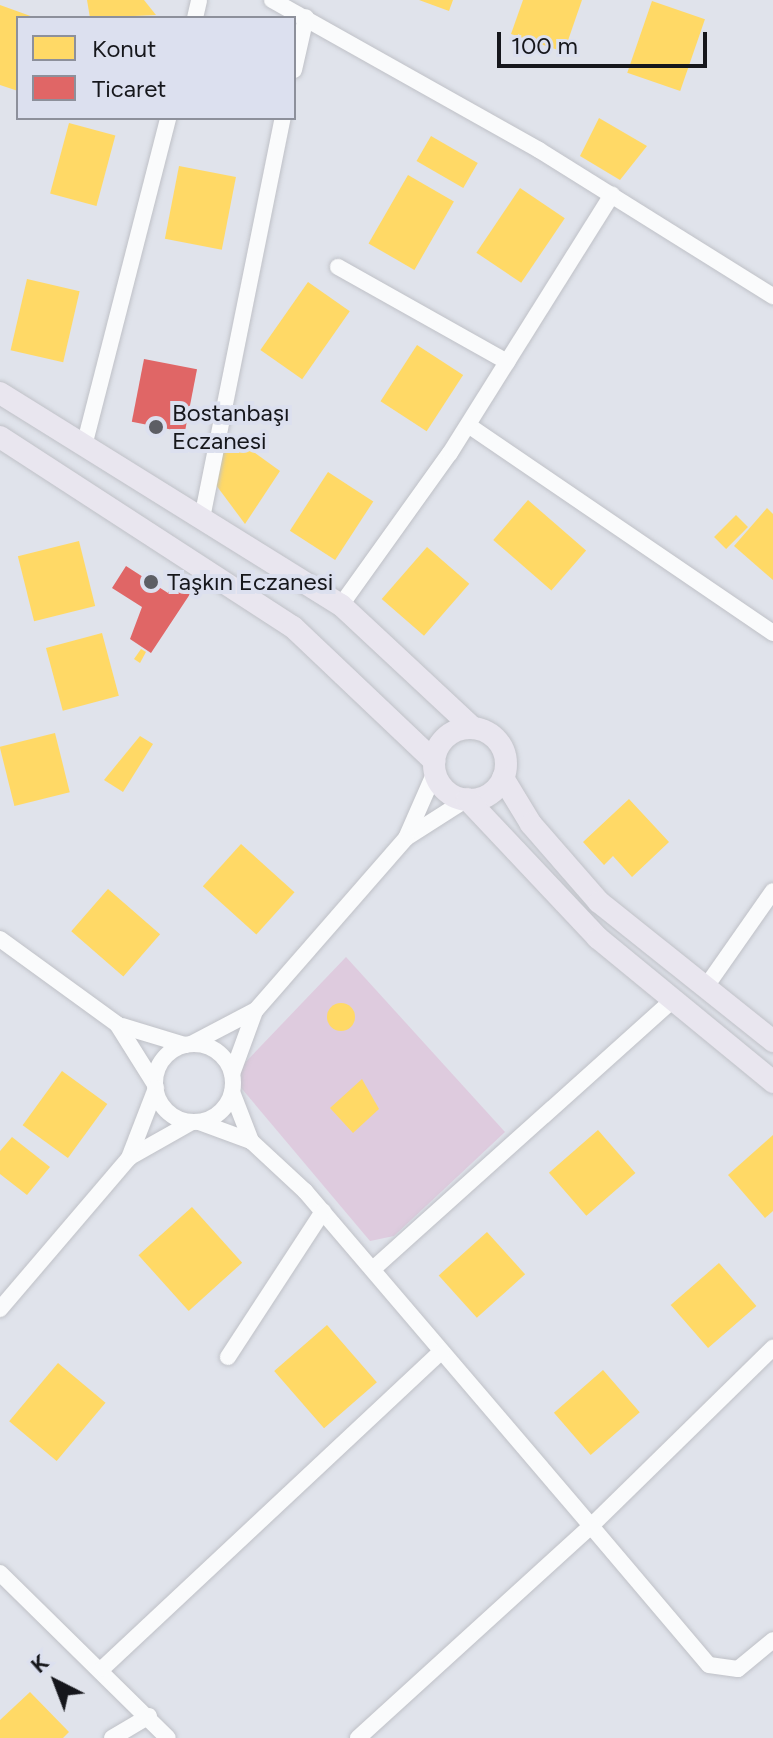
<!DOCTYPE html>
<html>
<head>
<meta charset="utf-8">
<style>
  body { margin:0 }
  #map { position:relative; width:773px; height:1738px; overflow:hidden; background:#e0e3eb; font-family:Figtree,sans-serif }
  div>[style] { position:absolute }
  .green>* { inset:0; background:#decbde }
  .homes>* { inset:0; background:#ffd966; transform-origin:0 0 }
  .round { border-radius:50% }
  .shops>* { inset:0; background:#e06666; transform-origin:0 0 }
  .roads { filter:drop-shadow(0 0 2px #bfc1c7) drop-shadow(0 0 2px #bfc1c7) }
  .minor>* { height:16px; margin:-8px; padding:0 8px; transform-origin:8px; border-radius:8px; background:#fafbfc }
  .minor>.ring { margin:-8px; padding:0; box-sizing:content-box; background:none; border:16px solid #fafbfc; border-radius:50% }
  .major>* { height:22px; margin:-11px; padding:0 11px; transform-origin:11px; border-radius:11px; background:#e9e6ef }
  .major>.ring { margin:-11px; padding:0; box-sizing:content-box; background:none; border:22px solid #e9e6ef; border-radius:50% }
  .dots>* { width:22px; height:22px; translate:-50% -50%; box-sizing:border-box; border:4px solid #dce0ef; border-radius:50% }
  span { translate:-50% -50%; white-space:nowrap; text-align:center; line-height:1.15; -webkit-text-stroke:8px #dce0ef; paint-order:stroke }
  .poi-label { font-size:24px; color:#16171c }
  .left { translate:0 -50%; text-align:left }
  .legend { position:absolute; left:16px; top:16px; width:280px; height:104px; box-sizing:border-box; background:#dce0ef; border:2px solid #8d909b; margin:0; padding:10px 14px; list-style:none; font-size:24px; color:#16171c }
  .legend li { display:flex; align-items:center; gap:16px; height:40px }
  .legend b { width:40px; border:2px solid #8d909b }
  .north { position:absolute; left:16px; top:1642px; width:80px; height:80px; -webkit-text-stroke:6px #dce0ef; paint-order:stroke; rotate:318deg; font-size:22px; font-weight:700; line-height:32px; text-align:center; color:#16171c }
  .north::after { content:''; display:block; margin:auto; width:28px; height:36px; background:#16171c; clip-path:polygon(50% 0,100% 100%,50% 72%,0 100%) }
  .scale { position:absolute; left:497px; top:32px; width:210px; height:36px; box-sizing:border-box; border:4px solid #16171c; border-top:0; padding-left:10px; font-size:24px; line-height:28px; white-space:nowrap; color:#16171c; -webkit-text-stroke:6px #dce0ef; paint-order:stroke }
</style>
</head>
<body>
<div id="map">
  <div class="green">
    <div style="clip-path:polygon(346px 957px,505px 1132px,394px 1236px,370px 1241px,237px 1083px,238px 1070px)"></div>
  </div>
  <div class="homes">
    <div style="clip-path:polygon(87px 0,144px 0,156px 15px,90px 18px)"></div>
    <div style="clip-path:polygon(419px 0,453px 0,449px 11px)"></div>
    <div style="clip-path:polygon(523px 0,582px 0,564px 52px,511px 34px)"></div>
    <div style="left:652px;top:1px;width:56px;height:76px;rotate:19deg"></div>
    <div style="clip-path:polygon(0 5px,36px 18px,18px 18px,18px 91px,0 85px)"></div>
    <div style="clip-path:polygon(599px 118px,647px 146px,620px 180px,580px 156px)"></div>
    <div style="left:69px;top:123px;width:48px;height:73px;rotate:15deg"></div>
    <div style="left:431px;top:136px;width:54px;height:29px;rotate:30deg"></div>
    <div style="left:179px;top:166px;width:58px;height:74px;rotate:11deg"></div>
    <div style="left:408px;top:175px;width:53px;height:79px;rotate:30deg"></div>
    <div style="left:520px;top:188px;width:54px;height:78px;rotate:34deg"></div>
    <div style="left:27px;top:279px;width:54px;height:73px;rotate:13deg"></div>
    <div style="left:308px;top:282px;width:51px;height:83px;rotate:35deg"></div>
    <div style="left:417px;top:345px;width:55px;height:67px;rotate:33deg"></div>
    <div style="clip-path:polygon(227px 433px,280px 471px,245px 524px,216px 485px)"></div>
    <div style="left:328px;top:472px;width:54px;height:70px;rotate:33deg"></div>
    <div style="left:528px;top:500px;width:77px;height:53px;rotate:41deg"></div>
    <div style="clip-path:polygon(767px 508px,773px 514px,773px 580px,734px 546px)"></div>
    <div style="left:736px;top:515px;width:17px;height:31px;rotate:45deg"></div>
    <div style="left:79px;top:541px;width:67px;height:63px;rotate:76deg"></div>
    <div style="left:427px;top:547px;width:56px;height:69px;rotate:41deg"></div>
    <div style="left:102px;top:633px;width:65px;height:58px;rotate:75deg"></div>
    <div style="clip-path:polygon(141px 649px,146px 652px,140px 663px,134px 659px)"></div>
    <div style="left:55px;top:733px;width:61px;height:57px;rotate:76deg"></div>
    <div style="clip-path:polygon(140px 736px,153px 744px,123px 792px,104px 780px)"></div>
    <div style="clip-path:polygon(629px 799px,669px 842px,632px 877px,613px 856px,604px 865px,583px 842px)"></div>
    <div style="left:241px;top:844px;width:72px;height:57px;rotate:42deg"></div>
    <div style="left:108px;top:889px;width:69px;height:56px;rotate:41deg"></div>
    <div class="round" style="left:327px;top:1003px;width:28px;height:28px"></div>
    <div style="left:62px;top:1071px;width:56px;height:67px;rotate:36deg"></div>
    <div style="clip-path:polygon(362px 1079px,379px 1109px,353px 1133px,330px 1108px)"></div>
    <div style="left:598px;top:1130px;width:57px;height:65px;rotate:49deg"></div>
    <div style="clip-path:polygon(773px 1135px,773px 1211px,765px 1218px,728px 1175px)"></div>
    <div style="clip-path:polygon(12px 1137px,50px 1167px,27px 1195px,0 1174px,0 1151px)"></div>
    <div style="left:192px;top:1207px;width:75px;height:72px;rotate:48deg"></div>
    <div style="left:487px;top:1232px;width:57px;height:65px;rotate:48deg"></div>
    <div style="left:719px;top:1263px;width:57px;height:64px;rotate:49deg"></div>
    <div style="left:327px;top:1325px;width:76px;height:70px;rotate:49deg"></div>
    <div style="left:58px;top:1363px;width:62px;height:76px;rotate:40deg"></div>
    <div style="left:603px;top:1370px;width:56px;height:65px;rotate:49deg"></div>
    <div style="clip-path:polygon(30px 1692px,69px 1732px,63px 1738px,0 1738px,0 1720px)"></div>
  </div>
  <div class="shops">
    <div style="left:144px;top:359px;width:54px;height:64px;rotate:11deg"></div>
    <div style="clip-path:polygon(126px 566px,168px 593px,177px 577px,194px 588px,151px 653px,130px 639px,142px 607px,112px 588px)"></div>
  </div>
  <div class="roads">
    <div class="minor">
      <div style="left:272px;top:0;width:306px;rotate:29.3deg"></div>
      <div style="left:539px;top:150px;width:276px;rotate:32deg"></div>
      <div style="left:195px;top:18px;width:18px;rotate:-77deg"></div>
      <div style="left:294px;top:70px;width:54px;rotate:-77.2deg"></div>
      <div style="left:338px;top:267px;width:194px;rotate:29.3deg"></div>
      <div style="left:468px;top:425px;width:369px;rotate:34.3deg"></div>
      <div style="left:84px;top:446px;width:339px;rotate:-75.6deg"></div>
      <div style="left:202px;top:518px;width:408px;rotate:-78.6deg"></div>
      <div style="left:341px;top:605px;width:187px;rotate:-54.4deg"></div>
      <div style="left:450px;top:453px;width:305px;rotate:-57.9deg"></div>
      <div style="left:435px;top:772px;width:72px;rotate:113.7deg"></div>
      <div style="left:406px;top:838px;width:72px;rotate:-32.6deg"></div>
      <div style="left:0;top:939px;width:145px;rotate:36deg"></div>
      <div style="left:117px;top:1024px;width:70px;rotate:57.9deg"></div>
      <div style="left:705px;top:988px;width:118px;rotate:-55deg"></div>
      <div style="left:122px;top:1026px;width:66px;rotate:16.8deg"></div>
      <div class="ring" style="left:155px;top:1044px;width:62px;height:62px"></div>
      <div style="left:191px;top:1044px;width:73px;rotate:-27.6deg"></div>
      <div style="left:256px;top:1010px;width:228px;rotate:-48.9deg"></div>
      <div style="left:232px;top:1074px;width:67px;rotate:-69.9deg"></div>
      <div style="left:232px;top:1092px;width:53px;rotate:68.8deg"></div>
      <div style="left:199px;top:1122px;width:55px;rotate:20.1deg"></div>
      <div style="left:251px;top:1141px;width:74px;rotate:42.8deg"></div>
      <div style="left:305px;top:1191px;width:440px;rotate:49.5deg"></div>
      <div style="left:591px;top:1526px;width:255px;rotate:-44.4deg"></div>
      <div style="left:130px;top:1157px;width:71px;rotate:-29.4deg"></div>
      <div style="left:373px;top:1269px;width:402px;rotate:-41.9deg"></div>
      <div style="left:0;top:1309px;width:199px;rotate:-49.5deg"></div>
      <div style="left:129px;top:1158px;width:75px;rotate:-68.9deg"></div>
      <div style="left:228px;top:1357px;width:174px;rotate:-56.9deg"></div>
      <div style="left:0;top:1573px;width:235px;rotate:44.5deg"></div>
      <div style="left:103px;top:1668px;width:463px;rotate:-43.1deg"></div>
      <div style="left:112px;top:1738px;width:43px;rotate:-30.7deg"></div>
      <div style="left:358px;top:1738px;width:315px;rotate:-42.3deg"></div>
      <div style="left:591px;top:1526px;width:182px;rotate:49.7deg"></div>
      <div style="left:709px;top:1665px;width:29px;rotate:8deg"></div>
      <div style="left:738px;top:1669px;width:45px;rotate:-39.6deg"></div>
    </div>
    <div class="major">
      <div style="left:0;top:393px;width:402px;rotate:31.9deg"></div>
      <div style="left:341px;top:605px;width:180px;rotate:43deg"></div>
      <div style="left:0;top:437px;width:349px;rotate:33deg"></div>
      <div style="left:293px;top:627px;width:195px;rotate:43.5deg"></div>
      <div class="ring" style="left:434px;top:728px;width:50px;height:50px"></div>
      <div style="left:503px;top:778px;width:54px;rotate:58.7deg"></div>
      <div style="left:531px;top:824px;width:103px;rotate:48.9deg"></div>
      <div style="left:599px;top:902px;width:223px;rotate:38.6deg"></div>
      <div style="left:467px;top:799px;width:191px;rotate:46.7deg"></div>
      <div style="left:598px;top:938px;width:227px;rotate:39.4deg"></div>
    </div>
  </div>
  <div class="dots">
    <div style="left:156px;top:427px;background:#5d5e64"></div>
    <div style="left:151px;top:582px;background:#5d5e64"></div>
  </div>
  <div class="poi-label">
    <span class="left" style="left:172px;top:427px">Bostanbaşı<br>Eczanesi</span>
    <span class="left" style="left:167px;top:582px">Taşkın Eczanesi</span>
  </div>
  <ul class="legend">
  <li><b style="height:22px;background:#ffd966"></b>Konut</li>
  <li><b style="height:22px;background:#e06666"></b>Ticaret</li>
  </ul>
  <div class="north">K</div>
  <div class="scale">100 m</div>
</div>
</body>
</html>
